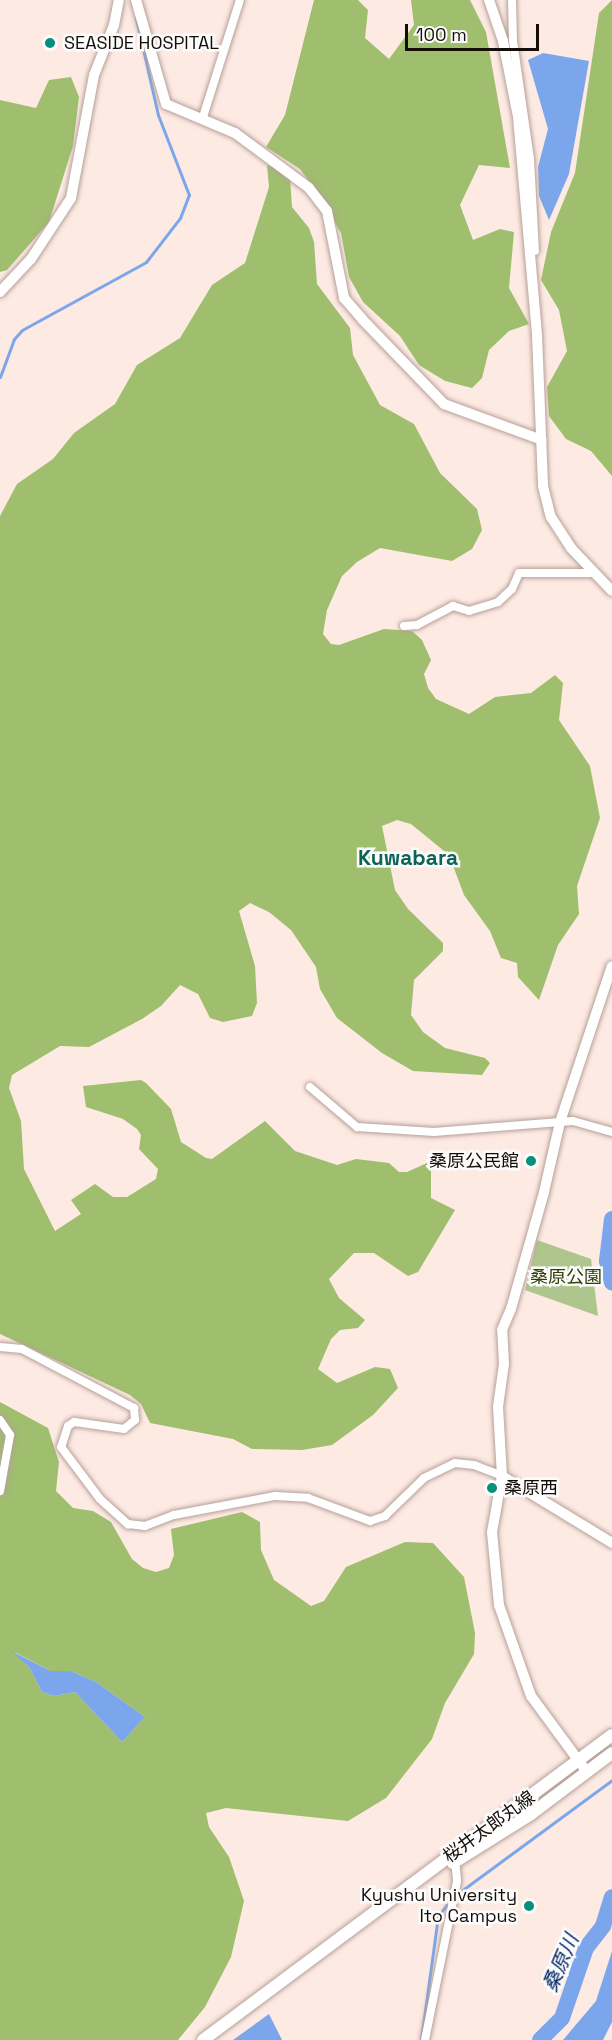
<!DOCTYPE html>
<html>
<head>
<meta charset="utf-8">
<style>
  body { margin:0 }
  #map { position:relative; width:612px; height:2040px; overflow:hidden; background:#fdeae3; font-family:"Space Grotesk","Noto Sans JP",sans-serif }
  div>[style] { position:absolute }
  .green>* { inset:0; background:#aec68d }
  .forest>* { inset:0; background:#9fbe6e }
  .water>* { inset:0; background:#7ba6eb }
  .stream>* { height:3px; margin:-1.5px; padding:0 1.5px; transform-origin:1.5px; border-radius:1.5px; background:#7ba6eb }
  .river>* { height:16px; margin:-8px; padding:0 8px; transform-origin:8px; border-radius:8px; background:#7ba6eb }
  .roads { filter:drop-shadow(0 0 2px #b6a098) drop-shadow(0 0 2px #b6a098) }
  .minor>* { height:8px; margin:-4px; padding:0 4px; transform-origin:4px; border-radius:4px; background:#fff }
  .tertiary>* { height:10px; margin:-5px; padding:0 5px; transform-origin:5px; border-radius:5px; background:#fff }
  .secondary>* { height:12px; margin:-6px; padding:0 6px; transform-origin:6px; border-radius:6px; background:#fff }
  .dots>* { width:16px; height:16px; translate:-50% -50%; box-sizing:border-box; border:3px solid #fcfcfc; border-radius:50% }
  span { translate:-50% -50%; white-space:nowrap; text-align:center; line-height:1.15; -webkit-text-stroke:5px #fcfcfc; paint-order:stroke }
  .poi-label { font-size:18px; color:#140d0a }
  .left { translate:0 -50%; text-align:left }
  .right { translate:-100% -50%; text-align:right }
  .park-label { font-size:18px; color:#2e4004 }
  .street-label { font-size:18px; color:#140d0a }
  .water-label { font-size:20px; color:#012662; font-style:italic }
  .quarter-label { font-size:21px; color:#0d6455; font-weight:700 }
  .scale { position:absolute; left:405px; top:24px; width:134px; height:27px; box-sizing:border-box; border:3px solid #140d0a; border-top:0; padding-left:8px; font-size:18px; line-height:21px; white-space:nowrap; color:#140d0a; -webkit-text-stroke:4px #fcfcfc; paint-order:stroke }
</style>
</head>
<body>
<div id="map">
  <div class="green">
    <div style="clip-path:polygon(537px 1240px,591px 1259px,598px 1316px,525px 1290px)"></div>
  </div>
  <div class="forest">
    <div style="clip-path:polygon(314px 0,358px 0,368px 10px,365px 38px,389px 59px,414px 25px,411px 0,470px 0,486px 32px,510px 168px,479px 165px,460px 205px,473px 240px,500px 229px,514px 232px,509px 288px,529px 324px,509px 331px,489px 350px,482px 378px,472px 388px,445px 381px,419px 365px,400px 336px,363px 302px,349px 277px,341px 233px,312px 185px,300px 169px,266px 147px,285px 115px)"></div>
    <div style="clip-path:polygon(612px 0,612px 476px,591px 451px,566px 439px,549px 416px,547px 387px,567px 351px,559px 310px,541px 280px,551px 232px,575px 173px,599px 13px)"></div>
    <div style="clip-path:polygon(71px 77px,79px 97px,73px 146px,49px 222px,7px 270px,0 272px,0 100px,36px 108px,49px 80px)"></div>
    <div style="clip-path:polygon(267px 165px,286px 172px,290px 178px,292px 207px,309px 228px,314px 242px,317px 284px,350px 328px,353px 355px,380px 405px,414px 424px,440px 473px,477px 509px,482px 530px,472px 549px,452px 561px,380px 548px,357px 562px,342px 576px,327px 610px,323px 634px,331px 644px,339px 645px,384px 629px,412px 631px,422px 640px,431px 660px,424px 674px,428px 688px,436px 699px,469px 714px,495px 697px,531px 693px,555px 675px,563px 683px,559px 720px,590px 766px,600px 818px,577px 886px,579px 914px,558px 945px,539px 1000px,518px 977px,517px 963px,501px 958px,490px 931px,464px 895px,449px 855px,411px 824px,397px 820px,382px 826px,395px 890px,408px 909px,443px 943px,443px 951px,414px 980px,411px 1015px,423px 1032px,445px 1048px,485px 1058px,490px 1063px,482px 1075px,413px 1071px,382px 1053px,337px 1018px,320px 989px,316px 967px,291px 930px,269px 912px,250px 903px,239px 911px,255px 966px,257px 1003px,252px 1016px,223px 1022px,210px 1018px,198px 994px,180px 985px,161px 1006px,142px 1019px,89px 1047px,60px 1046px,12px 1075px,9px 1088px,21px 1121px,24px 1169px,55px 1231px,81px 1214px,71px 1200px,95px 1184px,113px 1197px,127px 1197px,156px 1179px,158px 1169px,139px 1149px,141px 1135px,137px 1129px,123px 1119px,86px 1107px,83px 1086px,141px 1080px,146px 1083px,171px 1109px,181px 1142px,206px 1158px,212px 1159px,265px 1121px,295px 1151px,337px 1165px,356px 1159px,389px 1163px,399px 1172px,407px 1172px,427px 1163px,431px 1169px,431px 1198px,455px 1210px,418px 1272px,408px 1276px,374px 1253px,354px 1253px,329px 1279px,339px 1298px,365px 1320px,358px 1328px,340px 1330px,331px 1339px,318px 1369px,337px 1383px,375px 1367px,390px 1369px,398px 1388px,373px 1415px,332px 1445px,302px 1450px,252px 1449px,233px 1439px,150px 1423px,141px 1404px,130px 1395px,0 1334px,0 516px,17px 484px,53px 459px,74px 433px,115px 404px,137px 365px,180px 338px,212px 285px,245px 263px,269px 187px)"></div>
    <div style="clip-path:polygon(evenodd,0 1402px,48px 1428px,59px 1462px,56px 1491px,73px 1508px,93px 1511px,111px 1522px,132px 1559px,143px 1568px,156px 1572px,169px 1568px,174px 1555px,171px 1529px,242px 1512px,260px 1522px,261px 1550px,274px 1580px,311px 1606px,324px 1601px,346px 1567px,405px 1542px,433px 1543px,464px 1577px,475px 1633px,474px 1654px,445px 1703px,432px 1739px,386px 1798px,348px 1821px,226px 1808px,206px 1813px,209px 1827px,229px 1857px,244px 1901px,231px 1957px,205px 2007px,178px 2040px,0 2040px,0 1402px,14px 1652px,51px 1671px,71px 1671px,96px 1682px,145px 1717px,122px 1742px,75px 1692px,54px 1696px,42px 1692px,29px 1667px,14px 1652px)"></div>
  </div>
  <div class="water">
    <div style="clip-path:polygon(543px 53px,589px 61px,569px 174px,549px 220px,539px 196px,538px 167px,548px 129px,528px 60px)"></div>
    <div style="clip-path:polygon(11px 1651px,51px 1671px,71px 1671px,96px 1682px,145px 1717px,122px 1742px,75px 1692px,54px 1696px,42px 1692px,29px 1667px)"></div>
    <div style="clip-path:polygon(612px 1951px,612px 2022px,603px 2040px,563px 2040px,596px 2001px)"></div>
    <div style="clip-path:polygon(269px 2014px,282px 2040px,233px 2040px)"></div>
  </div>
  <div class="stream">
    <div style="left:0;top:377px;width:40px;rotate:-69.8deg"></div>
    <div style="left:14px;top:339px;width:12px;rotate:-48deg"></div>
    <div style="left:22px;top:330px;width:141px;rotate:-28.7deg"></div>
    <div style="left:146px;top:262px;width:56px;rotate:-52.3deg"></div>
    <div style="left:180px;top:218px;width:25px;rotate:-69deg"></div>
    <div style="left:189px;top:195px;width:86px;rotate:-111.2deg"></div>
    <div style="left:158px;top:115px;width:99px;rotate:-102.8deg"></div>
    <div style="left:457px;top:1894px;width:192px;rotate:-36.3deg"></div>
    <div style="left:421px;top:2040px;width:125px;rotate:-82.2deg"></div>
    <div style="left:438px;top:1916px;width:23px;rotate:-52deg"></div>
  </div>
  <div class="river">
    <div style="left:612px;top:1219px;width:42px;rotate:96.8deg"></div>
    <div style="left:607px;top:1261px;width:22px;rotate:77deg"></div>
    <div style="left:540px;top:2040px;width:31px;rotate:-45deg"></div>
    <div style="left:562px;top:2018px;width:74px;rotate:-71.1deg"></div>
    <div style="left:586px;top:1948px;width:28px;rotate:-52deg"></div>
    <div style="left:603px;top:1926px;width:30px;rotate:-73deg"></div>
  </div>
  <div class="roads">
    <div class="minor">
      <div style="left:512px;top:0;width:41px;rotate:88.6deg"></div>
      <div style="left:513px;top:41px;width:119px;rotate:81.8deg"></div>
      <div style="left:530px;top:159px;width:92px;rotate:86.9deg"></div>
      <div style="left:203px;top:117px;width:123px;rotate:-72.5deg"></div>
      <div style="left:404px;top:626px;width:13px;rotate:-4deg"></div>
      <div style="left:417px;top:625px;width:41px;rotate:-27.8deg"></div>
      <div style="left:453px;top:606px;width:17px;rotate:17deg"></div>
      <div style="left:469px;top:611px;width:30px;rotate:-17deg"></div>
      <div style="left:498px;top:602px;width:19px;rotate:-43deg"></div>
      <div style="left:512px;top:589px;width:17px;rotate:-66deg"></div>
      <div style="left:519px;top:573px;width:75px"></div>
      <div style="left:310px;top:1087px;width:62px;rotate:40.4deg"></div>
      <div style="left:357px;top:1127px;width:77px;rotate:3.7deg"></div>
      <div style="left:434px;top:1132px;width:139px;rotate:-4.5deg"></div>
      <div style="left:573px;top:1121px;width:41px;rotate:15.8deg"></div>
      <div style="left:0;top:1347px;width:22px;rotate:5deg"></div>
      <div style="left:22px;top:1349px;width:127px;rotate:27.8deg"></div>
      <div style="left:134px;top:1408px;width:12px;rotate:85deg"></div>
      <div style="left:135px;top:1420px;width:14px;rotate:141deg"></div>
      <div style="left:124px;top:1429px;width:50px;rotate:-172deg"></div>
      <div style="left:74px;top:1422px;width:7px;rotate:146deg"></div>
      <div style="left:68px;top:1426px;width:22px;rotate:108deg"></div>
      <div style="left:61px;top:1447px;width:65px;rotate:53.1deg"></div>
      <div style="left:100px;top:1499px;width:38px;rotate:42deg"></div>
      <div style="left:128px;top:1524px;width:17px;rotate:7deg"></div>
      <div style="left:145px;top:1526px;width:31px;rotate:-21deg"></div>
      <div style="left:174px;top:1515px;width:103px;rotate:-10.7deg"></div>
      <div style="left:275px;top:1496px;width:33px;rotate:3deg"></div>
      <div style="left:308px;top:1498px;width:66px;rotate:20.4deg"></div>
      <div style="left:370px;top:1521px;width:16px;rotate:-18deg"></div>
      <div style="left:385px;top:1516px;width:54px;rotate:-44.3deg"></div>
      <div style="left:424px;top:1478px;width:34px;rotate:-26deg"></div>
      <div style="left:455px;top:1463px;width:19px;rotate:6deg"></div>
      <div style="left:474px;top:1465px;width:30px;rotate:21deg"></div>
      <div style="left:0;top:1420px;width:18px;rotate:56deg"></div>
      <div style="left:10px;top:1435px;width:57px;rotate:100.1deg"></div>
      <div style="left:425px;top:2040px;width:162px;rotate:-78.6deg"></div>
      <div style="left:457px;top:1881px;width:22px;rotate:-95deg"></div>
    </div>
    <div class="tertiary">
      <div style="left:136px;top:0;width:108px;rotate:73.9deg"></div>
      <div style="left:166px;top:104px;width:75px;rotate:22.8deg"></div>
      <div style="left:235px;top:133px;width:92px;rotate:36.6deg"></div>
      <div style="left:309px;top:188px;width:29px;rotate:52deg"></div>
      <div style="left:327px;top:211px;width:89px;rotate:78.9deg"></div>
      <div style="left:344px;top:298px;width:28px;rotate:49deg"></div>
      <div style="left:362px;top:319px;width:118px;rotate:46deg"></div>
      <div style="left:444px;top:404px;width:104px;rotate:20.2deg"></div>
      <div style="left:489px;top:0;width:43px;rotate:71.1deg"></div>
      <div style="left:503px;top:41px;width:77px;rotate:78.8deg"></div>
      <div style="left:518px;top:117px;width:219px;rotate:85deg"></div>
      <div style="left:537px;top:335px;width:151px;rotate:87.7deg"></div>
      <div style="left:543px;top:486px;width:32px;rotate:76deg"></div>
      <div style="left:551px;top:517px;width:37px;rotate:57deg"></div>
      <div style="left:571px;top:548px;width:59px;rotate:46.4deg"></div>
      <div style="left:0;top:292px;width:45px;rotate:-46.8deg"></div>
      <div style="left:31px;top:259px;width:73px;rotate:-56.7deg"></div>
      <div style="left:71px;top:198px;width:125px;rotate:-79.4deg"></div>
      <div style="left:94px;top:75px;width:54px;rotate:-68.2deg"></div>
      <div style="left:114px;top:25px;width:25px;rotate:-79deg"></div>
      <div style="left:502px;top:1476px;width:129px;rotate:31.3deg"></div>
      <div style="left:587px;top:1772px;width:94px;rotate:-126.4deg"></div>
      <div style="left:531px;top:1696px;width:96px;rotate:-109.4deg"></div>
      <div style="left:499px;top:1605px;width:73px;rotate:-95.5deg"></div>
      <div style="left:492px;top:1532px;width:57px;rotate:-79.9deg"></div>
      <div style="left:502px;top:1476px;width:69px;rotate:-93.3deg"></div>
      <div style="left:498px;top:1407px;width:43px;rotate:-82.1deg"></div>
      <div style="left:504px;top:1364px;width:34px;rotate:-93deg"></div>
      <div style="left:502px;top:1330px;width:23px;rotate:-67deg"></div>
      <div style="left:511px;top:1309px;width:122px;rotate:-74.2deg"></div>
      <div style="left:544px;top:1192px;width:72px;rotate:-77.1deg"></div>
      <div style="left:560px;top:1122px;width:164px;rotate:-71.6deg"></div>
    </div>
    <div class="secondary">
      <div style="left:453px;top:1863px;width:92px;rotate:-32.1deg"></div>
      <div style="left:531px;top:1814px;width:101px;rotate:-37deg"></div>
      <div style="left:203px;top:2040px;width:510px;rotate:-36.71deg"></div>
    </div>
  </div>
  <div class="dots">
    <div style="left:50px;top:43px;background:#04917b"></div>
    <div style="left:531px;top:1161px;background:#04917b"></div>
    <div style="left:492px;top:1488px;background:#04917b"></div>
    <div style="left:529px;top:1906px;background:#04917b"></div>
  </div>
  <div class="poi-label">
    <span class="left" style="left:64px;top:43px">SEASIDE HOSPITAL</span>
    <span class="right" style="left:519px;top:1161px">桑原公民館</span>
    <span class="left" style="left:504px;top:1488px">桑原西</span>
    <span class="right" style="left:517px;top:1906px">Kyushu University<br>Ito Campus</span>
  </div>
  <div class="park-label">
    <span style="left:566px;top:1277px">桑原公園</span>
  </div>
  <div class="street-label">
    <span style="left:489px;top:1827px;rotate:-36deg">桜井太郎丸線</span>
  </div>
  <div class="water-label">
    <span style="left:561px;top:1963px;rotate:-67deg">桑原川</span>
  </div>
  <div class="quarter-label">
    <span style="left:408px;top:858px">Kuwabara</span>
  </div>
  <div class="scale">100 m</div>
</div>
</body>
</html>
